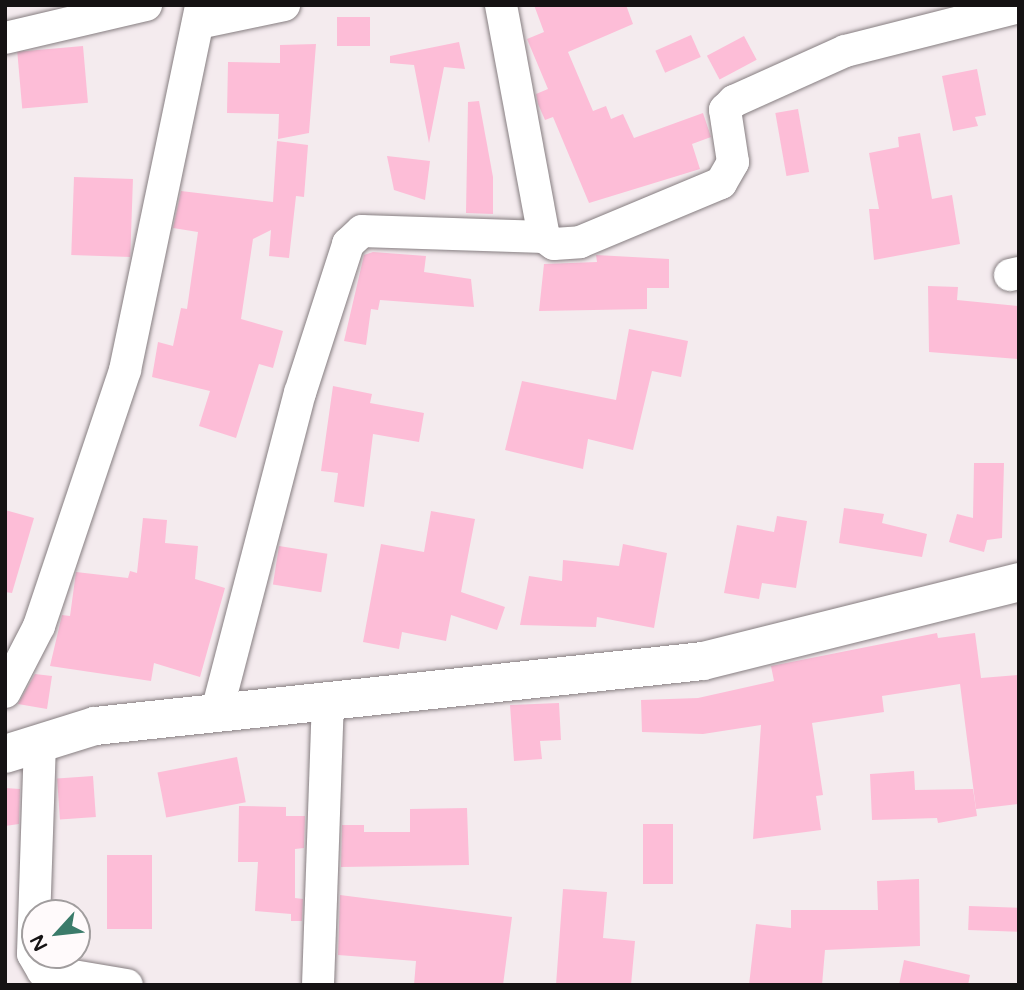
<!DOCTYPE html>
<html>
<head>
<meta charset="utf-8">
<style>
  body { margin:0 }
  #map { position:relative; width:1024px; height:990px; overflow:hidden; background:#f4ebee; font-family:"Varela Round",sans-serif }
  div>[style] { position:absolute }
  .building>* { inset:0; background:#fdbdd7; transform-origin:0 0 }
  .roads { filter:drop-shadow(0 0 2px #867e81) drop-shadow(0 0 2px #867e81) }
  .minor>* { height:32px; margin:-16px; padding:0 16px; transform-origin:16px; border-radius:16px; background:#fff }
  .tertiary>* { height:38px; margin:-19px; padding:0 19px; transform-origin:19px; border-radius:19px; background:#fff }
  span { translate:-50% -50%; white-space:nowrap; text-align:center; line-height:1.15; -webkit-text-stroke:6px #fffafb; paint-order:stroke }
  .frame { position:absolute; inset:0; border:7px solid #151213; pointer-events:none }
  .north { position:absolute; left:21px; top:899px; width:70px; height:70px; box-sizing:border-box; background:#fffafb; border:2px solid #a19d9e; border-radius:50%; rotate:243deg; font-size:19px; font-weight:700; line-height:28px; text-align:center; color:#151213 }
  .north::after { content:''; display:block; margin:auto; width:24px; height:32px; background:#3b7b6a; clip-path:polygon(50% 0,100% 100%,50% 72%,0 100%) }
</style>
</head>
<body>
<div id="map">
  <div class="building">
    <div style="clip-path:polygon(534px 5px,626px 5px,633px 24px,568px 52px,593px 111px,606px 106px,611px 119px,623px 114px,634px 138px,703px 113px,711px 137px,692px 144px,700px 169px,589px 203px,553px 117px,545px 120px,538px 104px,536px 94px,548px 89px,527px 39px,544px 32px)"></div>
    <div style="left:337px;top:17px;width:33px;height:29px"></div>
    <div style="left:691px;top:35px;width:24px;height:39px;rotate:66deg"></div>
    <div style="left:744px;top:36px;width:27px;height:42px;rotate:62deg"></div>
    <div style="clip-path:polygon(459px 42px,465px 69px,444px 67px,429px 143px,414px 65px,390px 63px,390px 56px)"></div>
    <div style="clip-path:polygon(316px 44px,309px 133px,278px 139px,279px 114px,227px 113px,228px 62px,280px 63px,280px 45px)"></div>
    <div style="left:83px;top:46px;width:57px;height:66px;rotate:85deg"></div>
    <div style="clip-path:polygon(977px 69px,986px 115px,975px 117px,978px 126px,953px 131px,942px 76px)"></div>
    <div style="clip-path:polygon(479px 101px,493px 177px,493px 214px,466px 213px,468px 102px)"></div>
    <div style="left:798px;top:109px;width:64px;height:23px;rotate:80deg"></div>
    <div style="clip-path:polygon(920px 133px,932px 199px,952px 195px,960px 244px,874px 260px,869px 209px,879px 209px,869px 153px,899px 147px,898px 137px)"></div>
    <div style="clip-path:polygon(277px 141px,308px 145px,304px 197px,296px 196px,289px 258px,269px 256px,271px 230px,253px 239px,241px 319px,283px 331px,273px 368px,259px 364px,236px 438px,199px 426px,210px 391px,152px 377px,158px 342px,173px 346px,181px 308px,187px 309px,198px 232px,173px 228px,181px 191px,273px 202px)"></div>
    <div style="clip-path:polygon(387px 156px,430px 161px,425px 200px,394px 190px)"></div>
    <div style="left:74px;top:177px;width:59px;height:78px;rotate:2deg"></div>
    <div style="clip-path:polygon(373px 252px,426px 256px,424px 272px,471px 279px,474px 307px,380px 300px,378px 310px,371px 309px,366px 345px,344px 341px,364px 255px)"></div>
    <div style="clip-path:polygon(596px 255px,669px 259px,669px 288px,647px 288px,647px 309px,539px 311px,544px 264px,597px 262px)"></div>
    <div style="clip-path:polygon(928px 286px,958px 287px,957px 300px,1019px 306px,1019px 359px,929px 352px)"></div>
    <div style="clip-path:polygon(629px 329px,688px 341px,681px 377px,652px 371px,633px 450px,588px 439px,583px 469px,505px 450px,522px 381px,616px 400px)"></div>
    <div style="clip-path:polygon(333px 386px,372px 394px,370px 403px,424px 413px,419px 442px,373px 434px,364px 507px,334px 502px,338px 473px,321px 471px)"></div>
    <div style="clip-path:polygon(974px 463px,1004px 463px,1002px 538px,987px 540px,984px 552px,949px 542px,957px 514px,973px 518px)"></div>
    <div style="clip-path:polygon(844px 508px,884px 514px,882px 523px,927px 534px,922px 557px,839px 543px)"></div>
    <div style="clip-path:polygon(5px 510px,34px 518px,12px 593px,5px 592px)"></div>
    <div style="clip-path:polygon(431px 511px,475px 519px,461px 592px,505px 607px,497px 630px,451px 615px,446px 641px,402px 632px,399px 649px,363px 642px,381px 544px,424px 552px)"></div>
    <div style="clip-path:polygon(777px 516px,807px 521px,796px 588px,762px 583px,759px 599px,724px 593px,737px 525px,774px 532px)"></div>
    <div style="clip-path:polygon(143px 518px,167px 520px,165px 543px,198px 546px,195px 579px,225px 588px,200px 677px,154px 663px,151px 681px,50px 666px,62px 615px,70px 616px,76px 572px,128px 578px,130px 571px,137px 573px)"></div>
    <div style="clip-path:polygon(623px 544px,667px 553px,654px 628px,597px 617px,596px 627px,520px 625px,529px 576px,562px 581px,563px 560px,619px 566px)"></div>
    <div style="left:279px;top:546px;width:49px;height:39px;rotate:9deg"></div>
    <div style="clip-path:polygon(937px 633px,938px 638px,975px 633px,981px 678px,1019px 675px,1019px 804px,976px 809px,960px 684px,882px 696px,884px 712px,812px 723px,823px 795px,816px 796px,821px 830px,753px 839px,761px 725px,703px 734px,642px 732px,641px 700px,698px 698px,774px 681px,771px 666px)"></div>
    <div style="clip-path:polygon(35px 674px,52px 676px,47px 709px,18px 704px)"></div>
    <div style="clip-path:polygon(559px 703px,561px 740px,540px 741px,542px 759px,514px 761px,510px 705px)"></div>
    <div style="left:237px;top:757px;width:46px;height:81px;rotate:79deg"></div>
    <div style="clip-path:polygon(914px 771px,915px 790px,973px 789px,977px 816px,938px 823px,937px 818px,872px 820px,870px 774px)"></div>
    <div style="left:93px;top:776px;width:41px;height:36px;rotate:86deg"></div>
    <div style="clip-path:polygon(5px 788px,20px 789px,19px 824px,5px 826px)"></div>
    <div style="clip-path:polygon(239px 806px,286px 807px,286px 816px,305px 816px,304px 848px,295px 849px,295px 898px,303px 899px,302px 921px,291px 921px,291px 914px,255px 911px,258px 862px,238px 862px)"></div>
    <div style="clip-path:polygon(467px 808px,469px 865px,341px 867px,342px 825px,364px 825px,364px 832px,410px 832px,410px 809px)"></div>
    <div style="left:643px;top:824px;width:30px;height:60px"></div>
    <div style="left:152px;top:855px;width:74px;height:45px;rotate:90deg"></div>
    <div style="clip-path:polygon(919px 879px,920px 946px,825px 950px,822px 985px,749px 985px,756px 924px,791px 928px,791px 910px,878px 910px,877px 881px)"></div>
    <div style="clip-path:polygon(563px 889px,607px 892px,603px 938px,635px 941px,631px 985px,556px 985px)"></div>
    <div style="clip-path:polygon(340px 895px,512px 917px,503px 985px,414px 985px,416px 961px,338px 955px)"></div>
    <div style="left:969px;top:906px;width:50px;height:24px;rotate:2deg"></div>
    <div style="clip-path:polygon(904px 960px,970px 975px,968px 985px,899px 985px)"></div>
  </div>
  <div class="roads">
    <div class="minor">
      <div style="left:198px;top:23px;width:88px;rotate:-11.8deg"></div>
      <div style="left:5px;top:38px;width:145px;rotate:-13.2deg"></div>
      <div style="left:544px;top:237px;width:12px;rotate:35deg"></div>
      <div style="left:554px;top:244px;width:26px;rotate:-4deg"></div>
      <div style="left:580px;top:242px;width:153px;rotate:-22.7deg"></div>
      <div style="left:721px;top:183px;width:24px;rotate:-60deg"></div>
      <div style="left:733px;top:162px;width:53px;rotate:-98.7deg"></div>
      <div style="left:725px;top:110px;width:13px;rotate:-45deg"></div>
      <div style="left:734px;top:101px;width:122px;rotate:-24.2deg"></div>
      <div style="left:845px;top:51px;width:179px;rotate:-14.2deg"></div>
      <div style="left:1010px;top:275px;width:9px;rotate:-13deg"></div>
      <div style="left:5px;top:692px;width:74px;rotate:-62.7deg"></div>
      <div style="left:39px;top:626px;width:270px;rotate:-71.4deg"></div>
      <div style="left:125px;top:370px;width:373px;rotate:-78.2deg"></div>
      <div style="left:217px;top:711px;width:329px;rotate:-75.4deg"></div>
      <div style="left:300px;top:393px;width:157px;rotate:-72.1deg"></div>
      <div style="left:348px;top:244px;width:19px;rotate:-43deg"></div>
      <div style="left:362px;top:231px;width:182px;rotate:1.9deg"></div>
      <div style="left:544px;top:237px;width:236px;rotate:-100.5deg"></div>
      <div style="left:40px;top:742px;width:212px;rotate:91.9deg"></div>
      <div style="left:33px;top:954px;width:20px;rotate:60deg"></div>
      <div style="left:43px;top:971px;width:85px;rotate:9.5deg"></div>
      <div style="left:318px;top:985px;width:281px;rotate:-88deg"></div>
    </div>
    <div class="tertiary">
      <div style="left:5px;top:754px;width:94px;rotate:-17.3deg"></div>
      <div style="left:95px;top:726px;width:611px;rotate:-6.1deg"></div>
      <div style="left:703px;top:661px;width:326px;rotate:-14deg"></div>
    </div>
  </div>
  <div class="frame"></div>
  <div class="north">N</div>
</div>
</body>
</html>
